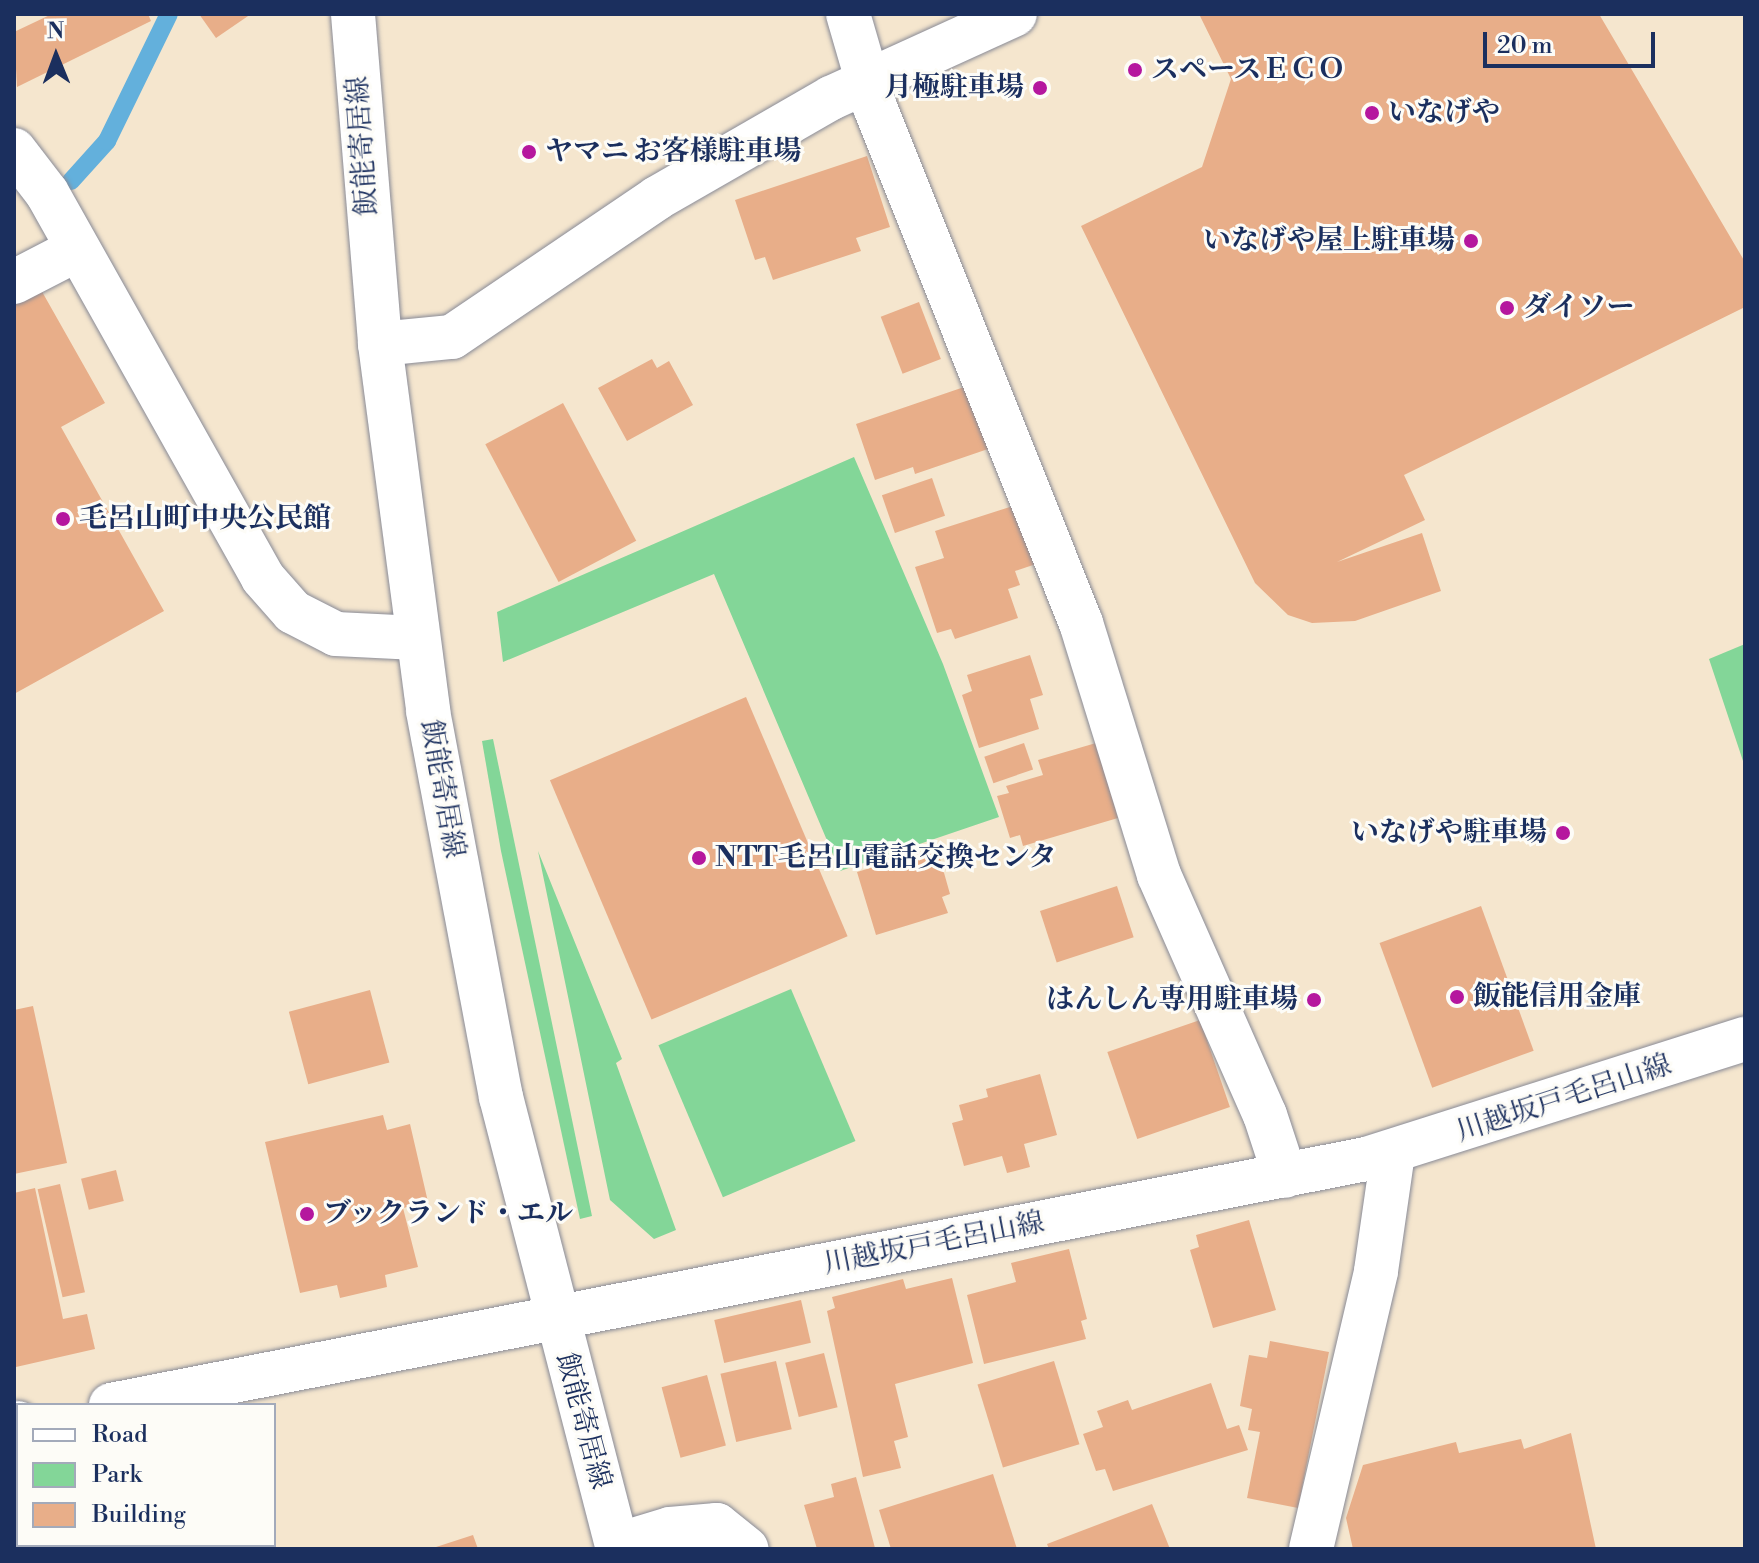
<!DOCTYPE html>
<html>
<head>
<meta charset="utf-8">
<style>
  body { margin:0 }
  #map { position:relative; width:1759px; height:1563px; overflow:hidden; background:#f5e6ce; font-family:"Libre Bodoni","Noto Serif JP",serif }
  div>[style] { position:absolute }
  .green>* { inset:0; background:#83d698; transform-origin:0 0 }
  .stream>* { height:18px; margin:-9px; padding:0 9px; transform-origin:9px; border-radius:9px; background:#63b0dc }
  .building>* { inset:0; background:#e8ae89; transform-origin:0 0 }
  .roads { filter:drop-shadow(0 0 2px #888a96) drop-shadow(0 0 2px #888a96) }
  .street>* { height:44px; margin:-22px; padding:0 22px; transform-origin:22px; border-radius:22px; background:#fff }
  .primary>* { height:44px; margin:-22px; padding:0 22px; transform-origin:22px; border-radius:22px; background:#fff }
  .dots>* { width:22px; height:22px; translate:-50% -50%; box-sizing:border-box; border:4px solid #fdfcf7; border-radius:50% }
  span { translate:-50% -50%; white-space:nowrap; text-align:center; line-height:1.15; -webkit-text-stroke:6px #fdfcf7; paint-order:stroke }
  .poi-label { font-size:28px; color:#1b2f5e; font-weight:700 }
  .left { translate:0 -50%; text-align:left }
  .right { translate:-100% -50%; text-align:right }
  .street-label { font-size:28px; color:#1b2f5e }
  .frame { position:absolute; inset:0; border:16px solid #1b2f5e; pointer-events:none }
  .legend { position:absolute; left:16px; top:1403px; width:260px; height:144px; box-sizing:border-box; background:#fdfcf7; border:2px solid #a3aaba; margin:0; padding:10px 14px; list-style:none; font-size:24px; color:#1b2f5e }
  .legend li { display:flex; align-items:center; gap:16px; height:40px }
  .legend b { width:40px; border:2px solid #a3aaba }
  .north { position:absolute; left:16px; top:16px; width:80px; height:80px; -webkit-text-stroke:6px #fdfcf7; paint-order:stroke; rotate:359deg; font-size:22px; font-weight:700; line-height:32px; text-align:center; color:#1b2f5e }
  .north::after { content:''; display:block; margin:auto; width:28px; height:36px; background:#1b2f5e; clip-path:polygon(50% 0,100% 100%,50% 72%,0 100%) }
  .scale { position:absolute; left:1483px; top:32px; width:172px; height:36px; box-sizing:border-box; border:4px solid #1b2f5e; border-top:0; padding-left:10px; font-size:24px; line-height:28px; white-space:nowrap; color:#1b2f5e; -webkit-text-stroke:6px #fdfcf7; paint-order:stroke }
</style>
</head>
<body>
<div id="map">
  <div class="green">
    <div style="clip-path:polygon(854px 457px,943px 664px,999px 817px,840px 871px,714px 574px,503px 662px,497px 612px)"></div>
    <div style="clip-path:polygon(1745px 644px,1745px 764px,1744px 764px,1709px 659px)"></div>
    <div style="clip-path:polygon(493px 739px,592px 1216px,580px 1219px,501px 851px,482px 741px)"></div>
    <div style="clip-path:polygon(538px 851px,622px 1059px,616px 1063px,676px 1230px,654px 1239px,610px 1200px)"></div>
    <div style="left:791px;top:989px;width:165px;height:144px;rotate:67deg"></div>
  </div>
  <div class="stream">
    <div style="left:71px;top:181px;width:54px;rotate:-48deg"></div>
    <div style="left:107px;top:141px;width:141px;rotate:-64deg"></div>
  </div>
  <div class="building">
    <div style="clip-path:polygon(52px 14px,148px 14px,151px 21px,17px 87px,14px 32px)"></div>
    <div style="clip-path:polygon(199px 14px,251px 14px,216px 38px)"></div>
    <div style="clip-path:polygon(1199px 14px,1599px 14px,1745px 262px,1745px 307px,1404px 475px,1425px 520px,1337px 562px,1422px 533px,1441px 591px,1355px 621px,1312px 623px,1288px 615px,1255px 583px,1081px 226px,1202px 167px,1231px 79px)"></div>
    <div style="clip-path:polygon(867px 156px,890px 227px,856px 238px,861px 251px,773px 280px,765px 257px,755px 260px,735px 200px)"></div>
    <div style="clip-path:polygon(36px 281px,105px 403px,61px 427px,164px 611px,14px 694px,14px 293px)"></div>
    <div style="left:919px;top:302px;width:61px;height:41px;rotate:69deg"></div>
    <div style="clip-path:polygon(652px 359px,657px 368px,669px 361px,693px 405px,627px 441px,598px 388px)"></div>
    <div style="clip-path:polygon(967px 386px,988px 449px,915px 474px,913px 467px,875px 480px,856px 424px)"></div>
    <div style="left:563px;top:403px;width:156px;height:88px;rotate:62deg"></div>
    <div style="left:932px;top:478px;width:40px;height:53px;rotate:71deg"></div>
    <div style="clip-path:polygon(1016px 505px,1036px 564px,1015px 571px,1020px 585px,1008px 589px,1018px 618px,955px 639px,951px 629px,937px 633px,915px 567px,944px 558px,935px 531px)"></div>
    <div style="clip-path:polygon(1030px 655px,1043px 695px,1030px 699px,1039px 729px,979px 748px,962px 695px,972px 691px,967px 675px)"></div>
    <div style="left:746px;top:697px;width:260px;height:213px;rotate:67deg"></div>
    <div style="left:1024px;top:743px;width:28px;height:42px;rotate:71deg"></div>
    <div style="clip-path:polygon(1096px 743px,1118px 818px,1023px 846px,1020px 835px,1010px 838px,997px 796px,1009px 793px,1006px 786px,1043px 775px,1038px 760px)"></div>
    <div style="clip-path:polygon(937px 848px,950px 894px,942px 897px,948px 913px,876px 935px,857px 872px)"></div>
    <div style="left:1117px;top:886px;width:54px;height:81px;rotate:72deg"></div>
    <div style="left:1481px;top:906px;width:154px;height:108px;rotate:70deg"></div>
    <div style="left:370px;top:990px;width:75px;height:84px;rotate:75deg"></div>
    <div style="clip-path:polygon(33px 1006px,67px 1163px,14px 1174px,14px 1010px)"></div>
    <div style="left:1200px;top:1020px;width:92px;height:98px;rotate:71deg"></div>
    <div style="clip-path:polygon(1040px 1074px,1057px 1135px,1024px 1144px,1030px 1167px,1007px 1173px,1002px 1156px,964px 1166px,952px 1123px,963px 1120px,959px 1105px,988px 1097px,986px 1089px)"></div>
    <div style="clip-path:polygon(383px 1115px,387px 1130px,410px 1124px,428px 1202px,403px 1208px,418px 1267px,385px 1275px,387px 1287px,340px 1298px,337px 1285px,300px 1293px,265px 1142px)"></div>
    <div style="left:116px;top:1170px;width:32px;height:36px;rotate:76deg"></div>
    <div style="left:60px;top:1184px;width:111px;height:23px;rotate:77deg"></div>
    <div style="clip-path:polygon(35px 1188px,63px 1319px,87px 1314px,95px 1349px,16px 1367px,14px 1193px)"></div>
    <div style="clip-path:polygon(1249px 1220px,1276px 1310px,1213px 1328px,1190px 1250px,1199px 1247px,1196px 1235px)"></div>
    <div style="clip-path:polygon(1069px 1249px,1087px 1319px,1081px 1321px,1086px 1339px,984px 1364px,967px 1295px,1016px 1282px,1011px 1263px)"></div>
    <div style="clip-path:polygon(952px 1278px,973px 1363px,895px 1384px,908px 1437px,894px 1441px,901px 1468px,863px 1477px,827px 1311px,835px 1308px,832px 1297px,903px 1279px,906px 1289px)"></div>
    <div style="left:801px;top:1300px;width:44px;height:89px;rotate:77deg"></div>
    <div style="clip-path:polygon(1270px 1341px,1329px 1352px,1298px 1508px,1247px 1498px,1260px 1432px,1248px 1430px,1252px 1409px,1240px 1406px,1249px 1355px,1267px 1358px)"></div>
    <div style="left:824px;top:1353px;width:56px;height:40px;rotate:76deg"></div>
    <div style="left:776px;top:1361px;width:70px;height:57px;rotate:77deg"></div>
    <div style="left:1054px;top:1361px;width:87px;height:80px;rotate:73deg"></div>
    <div style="left:707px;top:1375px;width:73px;height:47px;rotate:75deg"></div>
    <div style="clip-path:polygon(1211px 1383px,1227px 1429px,1239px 1425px,1248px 1450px,1113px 1491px,1105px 1469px,1096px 1471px,1083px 1434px,1103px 1427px,1097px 1411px,1128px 1400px,1132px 1410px)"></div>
    <div style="clip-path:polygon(1571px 1433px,1596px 1549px,1353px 1549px,1346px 1518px,1363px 1465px,1456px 1442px,1459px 1453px,1521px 1439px,1524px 1449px)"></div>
    <div style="clip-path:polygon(993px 1474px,1017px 1549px,891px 1549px,879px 1510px)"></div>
    <div style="clip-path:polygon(856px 1477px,875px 1548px,817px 1549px,804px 1505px,834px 1497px,831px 1484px)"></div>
    <div style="clip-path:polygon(1152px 1504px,1170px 1549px,1049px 1549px,1047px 1544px)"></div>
    <div style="clip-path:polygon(14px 1526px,18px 1526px,18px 1545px,129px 1549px,14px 1549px)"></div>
    <div style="clip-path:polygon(473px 1535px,478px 1549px,433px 1549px,433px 1548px)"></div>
    <div style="left:165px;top:1545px;width:88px;height:4px"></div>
  </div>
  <div class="roads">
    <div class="street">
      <div style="left:848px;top:14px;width:97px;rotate:73.8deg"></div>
      <div style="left:875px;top:107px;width:556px;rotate:68.24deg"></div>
      <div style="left:1081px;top:623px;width:264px;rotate:72.8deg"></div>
      <div style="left:1159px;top:875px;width:262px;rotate:66.2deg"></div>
      <div style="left:1265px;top:1115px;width:64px;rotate:71.8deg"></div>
      <div style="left:14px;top:150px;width:54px;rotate:52.5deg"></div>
      <div style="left:47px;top:193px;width:441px;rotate:60.7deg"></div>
      <div style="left:263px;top:578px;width:45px;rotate:48.6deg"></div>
      <div style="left:293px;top:612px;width:48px;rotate:27.1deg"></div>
      <div style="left:336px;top:634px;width:81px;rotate:2.8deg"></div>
      <div style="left:14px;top:282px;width:70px;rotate:-27.3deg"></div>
      <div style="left:380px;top:344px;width:72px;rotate:-5.6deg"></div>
      <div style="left:452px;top:337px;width:248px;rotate:-34.1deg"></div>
      <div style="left:657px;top:198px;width:201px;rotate:-29.9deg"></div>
      <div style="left:831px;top:98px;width:202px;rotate:-24.5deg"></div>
      <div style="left:617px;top:1545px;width:55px;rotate:-16.8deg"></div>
      <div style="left:670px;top:1529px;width:47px;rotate:-4.9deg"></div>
      <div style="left:717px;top:1525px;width:38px;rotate:39deg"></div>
      <div style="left:1311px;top:1549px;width:285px;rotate:-76.8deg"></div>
      <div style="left:1376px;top:1271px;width:119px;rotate:-81.8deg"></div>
    </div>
    <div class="primary">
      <div style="left:353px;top:14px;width:331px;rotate:85.3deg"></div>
      <div style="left:380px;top:344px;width:370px;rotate:82.5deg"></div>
      <div style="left:428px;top:711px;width:393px;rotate:79.3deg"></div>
      <div style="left:501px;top:1097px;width:467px;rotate:75.5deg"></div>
      <div style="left:111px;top:1405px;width:1279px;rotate:-11.09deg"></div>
      <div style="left:1366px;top:1159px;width:398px;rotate:-17.6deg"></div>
      <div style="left:14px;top:1424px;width:4px;rotate:-14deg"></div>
    </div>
  </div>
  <div class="dots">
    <div style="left:1135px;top:70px;background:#b5179e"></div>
    <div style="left:1040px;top:88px;background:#b5179e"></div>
    <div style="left:1372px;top:113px;background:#b5179e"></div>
    <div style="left:529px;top:152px;background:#b5179e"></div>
    <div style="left:1471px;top:241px;background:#b5179e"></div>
    <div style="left:1507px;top:308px;background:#b5179e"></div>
    <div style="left:63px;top:519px;background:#b5179e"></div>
    <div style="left:1563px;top:833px;background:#b5179e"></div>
    <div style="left:699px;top:858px;background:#b5179e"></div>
    <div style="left:1457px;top:997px;background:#b5179e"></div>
    <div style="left:1314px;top:1000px;background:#b5179e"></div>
    <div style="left:307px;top:1214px;background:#b5179e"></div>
  </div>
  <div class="poi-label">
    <span class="left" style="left:1151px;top:70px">スペースＥＣＯ</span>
    <span class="right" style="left:1024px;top:88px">月極駐車場</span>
    <span class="left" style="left:1388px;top:113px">いなげや</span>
    <span class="left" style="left:545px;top:152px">ヤマニ お客様駐車場</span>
    <span class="right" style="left:1455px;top:241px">いなげや屋上駐車場</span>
    <span class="left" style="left:1523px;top:308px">ダイソー</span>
    <span class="left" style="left:79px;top:519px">毛呂山町中央公民館</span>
    <span class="right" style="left:1547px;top:833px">いなげや駐車場</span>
    <span class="left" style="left:715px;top:858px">NTT毛呂山電話交換センタ</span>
    <span class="left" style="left:1473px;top:997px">飯能信用金庫</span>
    <span class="right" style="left:1298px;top:1000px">はんしん専用駐車場</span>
    <span class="left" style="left:323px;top:1214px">ブックランド・エル</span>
  </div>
  <div class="street-label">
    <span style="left:363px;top:146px;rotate:-94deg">飯能寄居線</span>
    <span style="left:442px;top:789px;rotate:80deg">飯能寄居線</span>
    <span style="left:1564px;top:1099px;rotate:-18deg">川越坂戸毛呂山線</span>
    <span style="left:934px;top:1244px;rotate:-11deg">川越坂戸毛呂山線</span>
    <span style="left:583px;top:1421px;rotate:75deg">飯能寄居線</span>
  </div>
  <div class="frame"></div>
  <ul class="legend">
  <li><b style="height:10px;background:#fff"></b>Road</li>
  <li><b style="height:22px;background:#83d698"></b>Park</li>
  <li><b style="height:22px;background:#e8ae89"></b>Building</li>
  </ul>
  <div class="north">N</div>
  <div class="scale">20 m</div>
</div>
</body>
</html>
